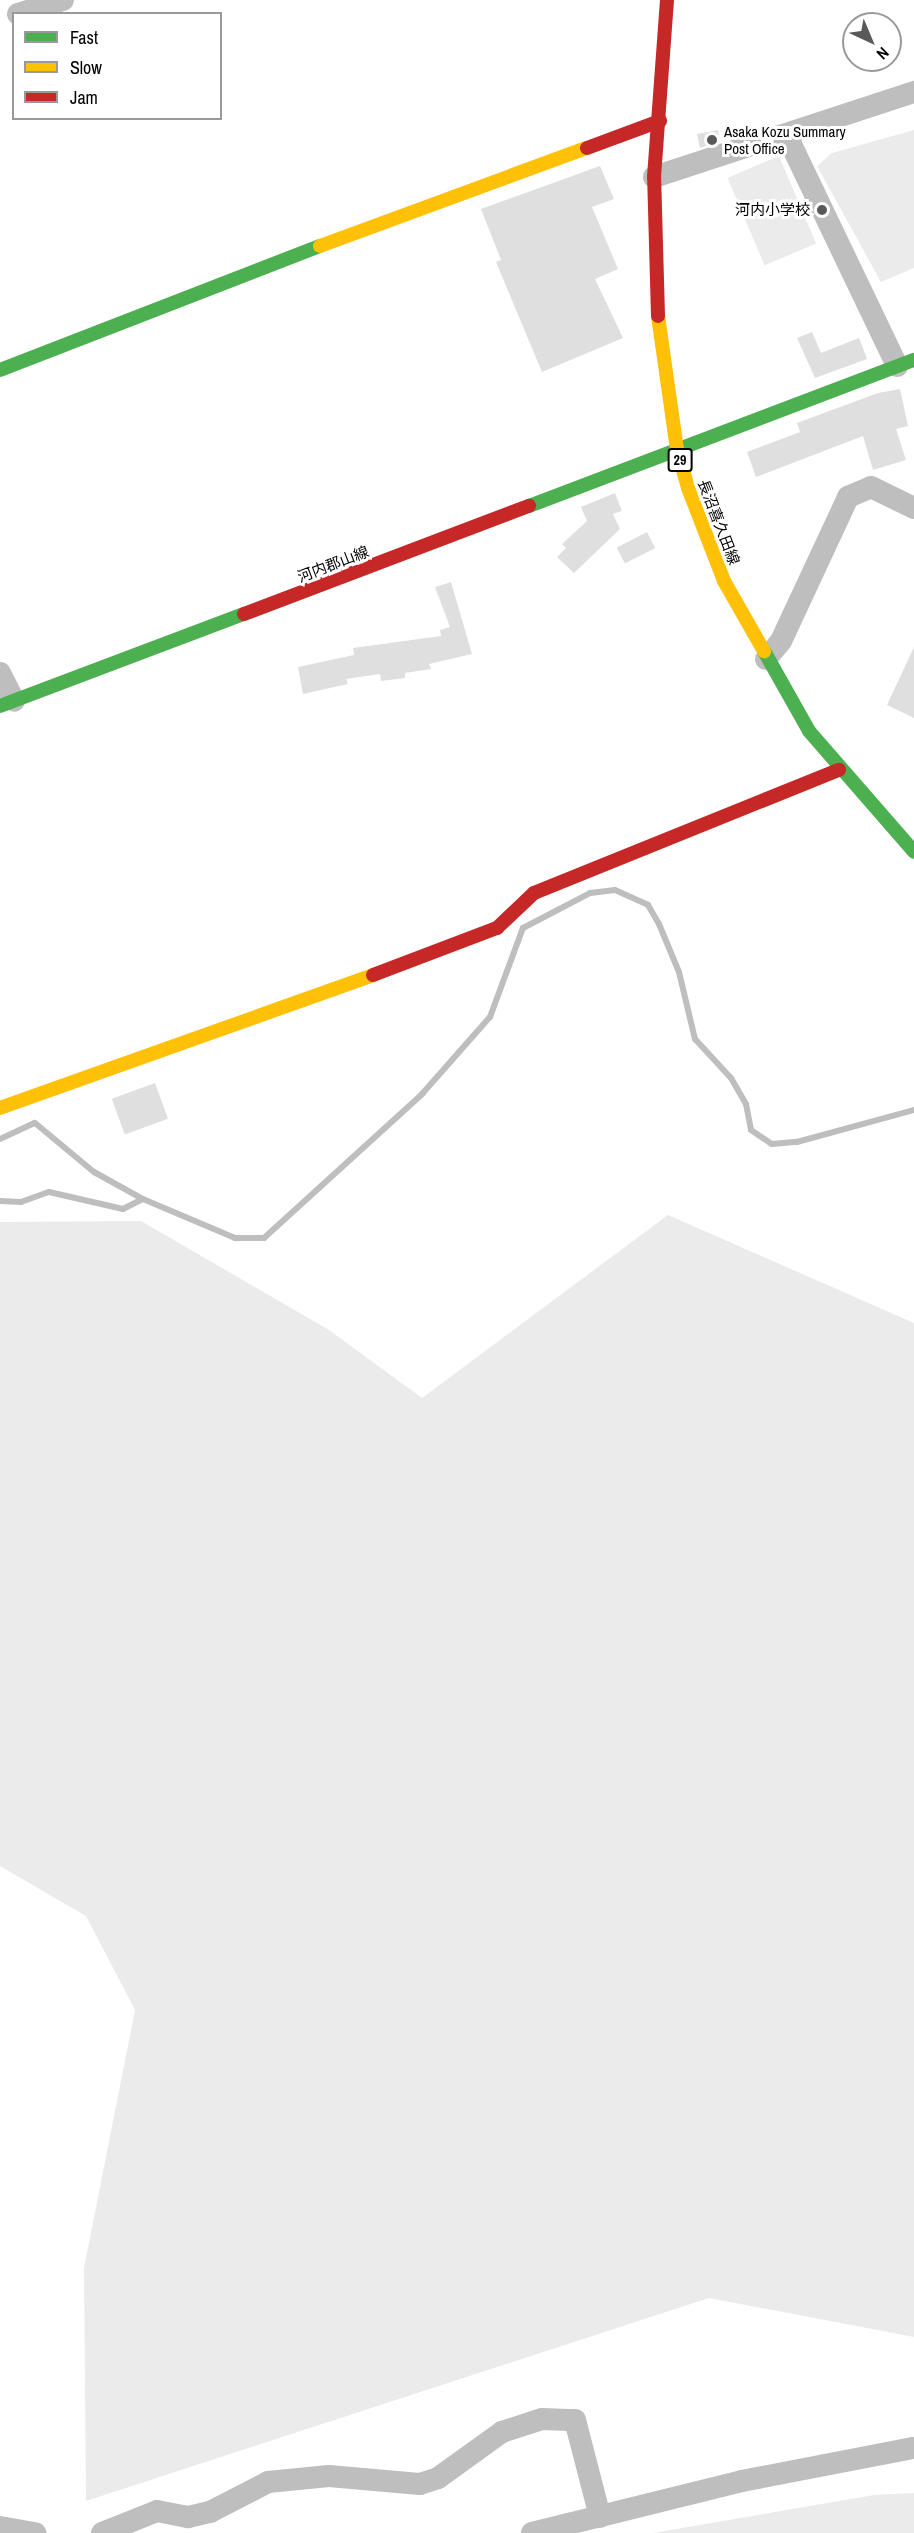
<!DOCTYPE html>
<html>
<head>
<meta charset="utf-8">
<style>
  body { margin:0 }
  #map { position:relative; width:914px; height:2533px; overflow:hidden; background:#fff; font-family:"Archivo Narrow","Noto Sans JP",sans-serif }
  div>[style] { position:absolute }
  .green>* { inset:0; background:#ebebeb; transform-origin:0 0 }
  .stream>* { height:6px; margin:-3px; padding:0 3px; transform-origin:3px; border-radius:3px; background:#bebebe }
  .building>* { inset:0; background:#dfdfdf; transform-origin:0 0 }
  .street>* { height:22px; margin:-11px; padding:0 11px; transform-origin:11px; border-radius:11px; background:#bebebe }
  .fast>* { height:14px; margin:-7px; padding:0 7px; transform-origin:7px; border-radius:7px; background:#4caf50 }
  .slow>* { height:14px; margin:-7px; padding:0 7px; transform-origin:7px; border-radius:7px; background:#ffc107 }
  .jam>* { height:14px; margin:-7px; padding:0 7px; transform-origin:7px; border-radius:7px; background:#c62828 }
  .dots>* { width:16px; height:16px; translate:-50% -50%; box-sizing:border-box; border:3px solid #fff; border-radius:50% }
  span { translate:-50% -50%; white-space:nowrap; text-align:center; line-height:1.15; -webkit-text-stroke:6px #fff; paint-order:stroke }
  .shield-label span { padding:2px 4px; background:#fff; border:2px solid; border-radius:4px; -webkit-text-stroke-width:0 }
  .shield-label { font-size:14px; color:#000; font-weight:700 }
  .poi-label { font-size:15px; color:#000 }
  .left { translate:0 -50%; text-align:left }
  .right { translate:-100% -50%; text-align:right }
  .street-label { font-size:15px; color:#000 }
  .legend { position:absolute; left:12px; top:12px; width:210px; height:108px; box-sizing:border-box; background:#fff; border:2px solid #999; margin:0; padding:8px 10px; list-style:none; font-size:18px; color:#000 }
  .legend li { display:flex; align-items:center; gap:12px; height:30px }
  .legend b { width:30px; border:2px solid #999 }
  .north { position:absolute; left:842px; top:12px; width:60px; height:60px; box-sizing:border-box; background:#fff; border:2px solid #999; border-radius:50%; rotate:136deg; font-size:16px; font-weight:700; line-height:24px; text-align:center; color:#000 }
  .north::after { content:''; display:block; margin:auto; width:21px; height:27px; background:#595959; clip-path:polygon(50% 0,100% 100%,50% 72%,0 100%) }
</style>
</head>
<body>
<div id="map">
  <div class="green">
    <div style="clip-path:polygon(914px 130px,914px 268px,881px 282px,817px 166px,832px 153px)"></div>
    <div style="left:779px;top:156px;width:95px;height:56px;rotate:67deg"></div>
    <div style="clip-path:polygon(668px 1215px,914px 1323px,914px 2337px,709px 2298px,86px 2501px,84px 2268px,135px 2010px,86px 1916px,0 1866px,0 1222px,141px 1221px,329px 1330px,422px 1398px)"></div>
    <div style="clip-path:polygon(914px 2493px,914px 2533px,653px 2533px,874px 2495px)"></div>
  </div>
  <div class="stream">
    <div style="left:0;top:1139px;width:38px;rotate:-25deg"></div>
    <div style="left:35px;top:1123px;width:77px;rotate:39.7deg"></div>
    <div style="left:94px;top:1172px;width:56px;rotate:28.9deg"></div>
    <div style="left:143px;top:1199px;width:100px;rotate:23deg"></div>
    <div style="left:235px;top:1238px;width:29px"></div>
    <div style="left:264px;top:1238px;width:214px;rotate:-42.3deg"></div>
    <div style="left:422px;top:1094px;width:103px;rotate:-48.6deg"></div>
    <div style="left:490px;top:1017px;width:95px;rotate:-69.7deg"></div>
    <div style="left:523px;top:928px;width:76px;rotate:-27.6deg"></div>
    <div style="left:590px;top:893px;width:25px;rotate:-7deg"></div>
    <div style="left:615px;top:890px;width:36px;rotate:24deg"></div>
    <div style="left:648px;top:905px;width:22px;rotate:60deg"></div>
    <div style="left:659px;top:924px;width:52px;rotate:67.4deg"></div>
    <div style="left:679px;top:972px;width:69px;rotate:76.6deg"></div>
    <div style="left:695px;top:1039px;width:53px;rotate:47.3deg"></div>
    <div style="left:731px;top:1078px;width:30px;rotate:60deg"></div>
    <div style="left:746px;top:1104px;width:26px;rotate:79deg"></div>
    <div style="left:751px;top:1130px;width:25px;rotate:34deg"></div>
    <div style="left:772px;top:1144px;width:25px;rotate:-5deg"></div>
    <div style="left:797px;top:1142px;width:121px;rotate:-15.3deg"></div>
    <div style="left:0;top:1201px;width:21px;rotate:3deg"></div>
    <div style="left:21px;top:1202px;width:30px;rotate:-20deg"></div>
    <div style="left:49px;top:1192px;width:76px;rotate:12.9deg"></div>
    <div style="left:123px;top:1209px;width:22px;rotate:-27deg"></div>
  </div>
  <div class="building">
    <div style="clip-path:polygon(718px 130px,720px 141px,700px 148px,697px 134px)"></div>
    <div style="clip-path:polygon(600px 166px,614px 199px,592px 207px,618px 269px,595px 279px,623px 338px,542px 372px,496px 262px,501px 260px,481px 209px)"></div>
    <div style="clip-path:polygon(812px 332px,821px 353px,859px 338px,867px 359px,815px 378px,797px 338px)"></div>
    <div style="clip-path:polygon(900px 389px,908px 426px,896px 429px,906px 460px,873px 470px,863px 436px,756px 477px,747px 452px,800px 432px,797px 423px,878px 393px)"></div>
    <div style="clip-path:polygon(615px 493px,622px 511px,613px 514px,620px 529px,574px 573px,557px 557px,566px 548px,562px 544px,587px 521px,581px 507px)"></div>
    <div style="left:647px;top:532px;width:18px;height:34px;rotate:63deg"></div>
    <div style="clip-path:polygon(451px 582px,472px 654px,429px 664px,431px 669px,405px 673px,405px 678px,381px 681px,380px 674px,346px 679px,348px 684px,303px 694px,298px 667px,354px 655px,353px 648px,441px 636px,440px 630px,450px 627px,435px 587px)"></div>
    <div style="clip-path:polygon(914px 647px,914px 718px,887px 705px)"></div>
    <div style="left:155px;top:1083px;width:38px;height:46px;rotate:70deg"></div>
  </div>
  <div class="street">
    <div style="left:18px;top:14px;width:47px;rotate:-17.3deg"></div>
    <div style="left:787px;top:136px;width:255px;rotate:64.4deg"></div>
    <div style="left:654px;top:177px;width:274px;rotate:-18.1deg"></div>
    <div style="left:766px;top:659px;width:23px;rotate:-50deg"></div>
    <div style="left:781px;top:641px;width:159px;rotate:-65deg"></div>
    <div style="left:848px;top:497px;width:25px;rotate:-23deg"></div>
    <div style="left:871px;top:487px;width:48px;rotate:26deg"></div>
    <div style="left:0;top:673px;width:31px;rotate:63deg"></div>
    <div style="left:0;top:2527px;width:36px;rotate:10deg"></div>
    <div style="left:102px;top:2533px;width:59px;rotate:-21.8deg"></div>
    <div style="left:157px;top:2511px;width:32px;rotate:11deg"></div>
    <div style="left:188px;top:2517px;width:23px;rotate:-13deg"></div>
    <div style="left:210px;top:2512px;width:65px;rotate:-27.3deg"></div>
    <div style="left:268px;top:2482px;width:61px;rotate:-5.6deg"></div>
    <div style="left:329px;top:2476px;width:91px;rotate:5deg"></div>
    <div style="left:420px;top:2484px;width:19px;rotate:-18deg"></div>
    <div style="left:438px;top:2478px;width:79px;rotate:-35.7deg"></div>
    <div style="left:502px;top:2432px;width:42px;rotate:-18deg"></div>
    <div style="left:542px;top:2419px;width:33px;rotate:2deg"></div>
    <div style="left:575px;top:2420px;width:100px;rotate:75.5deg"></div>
    <div style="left:532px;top:2533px;width:216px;rotate:-13.9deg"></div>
    <div style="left:742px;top:2481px;width:175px;rotate:-10.9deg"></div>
  </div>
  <div class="fast">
    <div style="left:0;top:370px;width:343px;rotate:-21.2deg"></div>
    <div style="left:529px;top:506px;width:412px;rotate:-20.8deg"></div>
    <div style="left:764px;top:651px;width:92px;rotate:60.6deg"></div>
    <div style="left:809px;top:731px;width:160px;rotate:49deg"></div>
    <div style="left:0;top:706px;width:261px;rotate:-20.7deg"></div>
  </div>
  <div class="slow">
    <div style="left:320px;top:246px;width:284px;rotate:-20.2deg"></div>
    <div style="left:658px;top:316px;width:134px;rotate:81.9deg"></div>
    <div style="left:677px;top:449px;width:41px;rotate:74.2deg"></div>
    <div style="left:688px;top:488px;width:100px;rotate:68.8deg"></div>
    <div style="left:724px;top:581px;width:81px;rotate:60.3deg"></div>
    <div style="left:0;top:1108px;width:396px;rotate:-19.6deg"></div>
  </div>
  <div class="jam">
    <div style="left:587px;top:148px;width:78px;rotate:-20.3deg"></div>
    <div style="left:658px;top:316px;width:139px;rotate:-91.6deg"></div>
    <div style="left:654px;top:177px;width:177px;rotate:-85.8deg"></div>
    <div style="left:244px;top:614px;width:305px;rotate:-20.8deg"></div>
    <div style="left:373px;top:975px;width:133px;rotate:-20.8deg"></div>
    <div style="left:497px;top:928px;width:51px;rotate:-43.4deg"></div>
    <div style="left:534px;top:893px;width:329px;rotate:-22deg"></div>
  </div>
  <div class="dots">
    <div style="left:712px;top:140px;background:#595959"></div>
    <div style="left:822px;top:210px;background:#595959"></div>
  </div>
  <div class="shield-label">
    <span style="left:680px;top:460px">29</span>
  </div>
  <div class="poi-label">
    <span class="left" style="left:724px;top:140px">Asaka Kozu Summary<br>Post Office</span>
    <span class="right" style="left:810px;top:210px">河内小学校</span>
  </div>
  <div class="street-label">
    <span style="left:719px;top:522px;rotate:69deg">長沼喜久田線</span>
    <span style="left:333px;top:564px;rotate:-21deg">河内郡山線</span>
  </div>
  <ul class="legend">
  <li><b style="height:8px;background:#4caf50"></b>Fast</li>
  <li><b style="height:8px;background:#ffc107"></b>Slow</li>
  <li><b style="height:8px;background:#c62828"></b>Jam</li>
  </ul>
  <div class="north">N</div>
</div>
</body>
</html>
